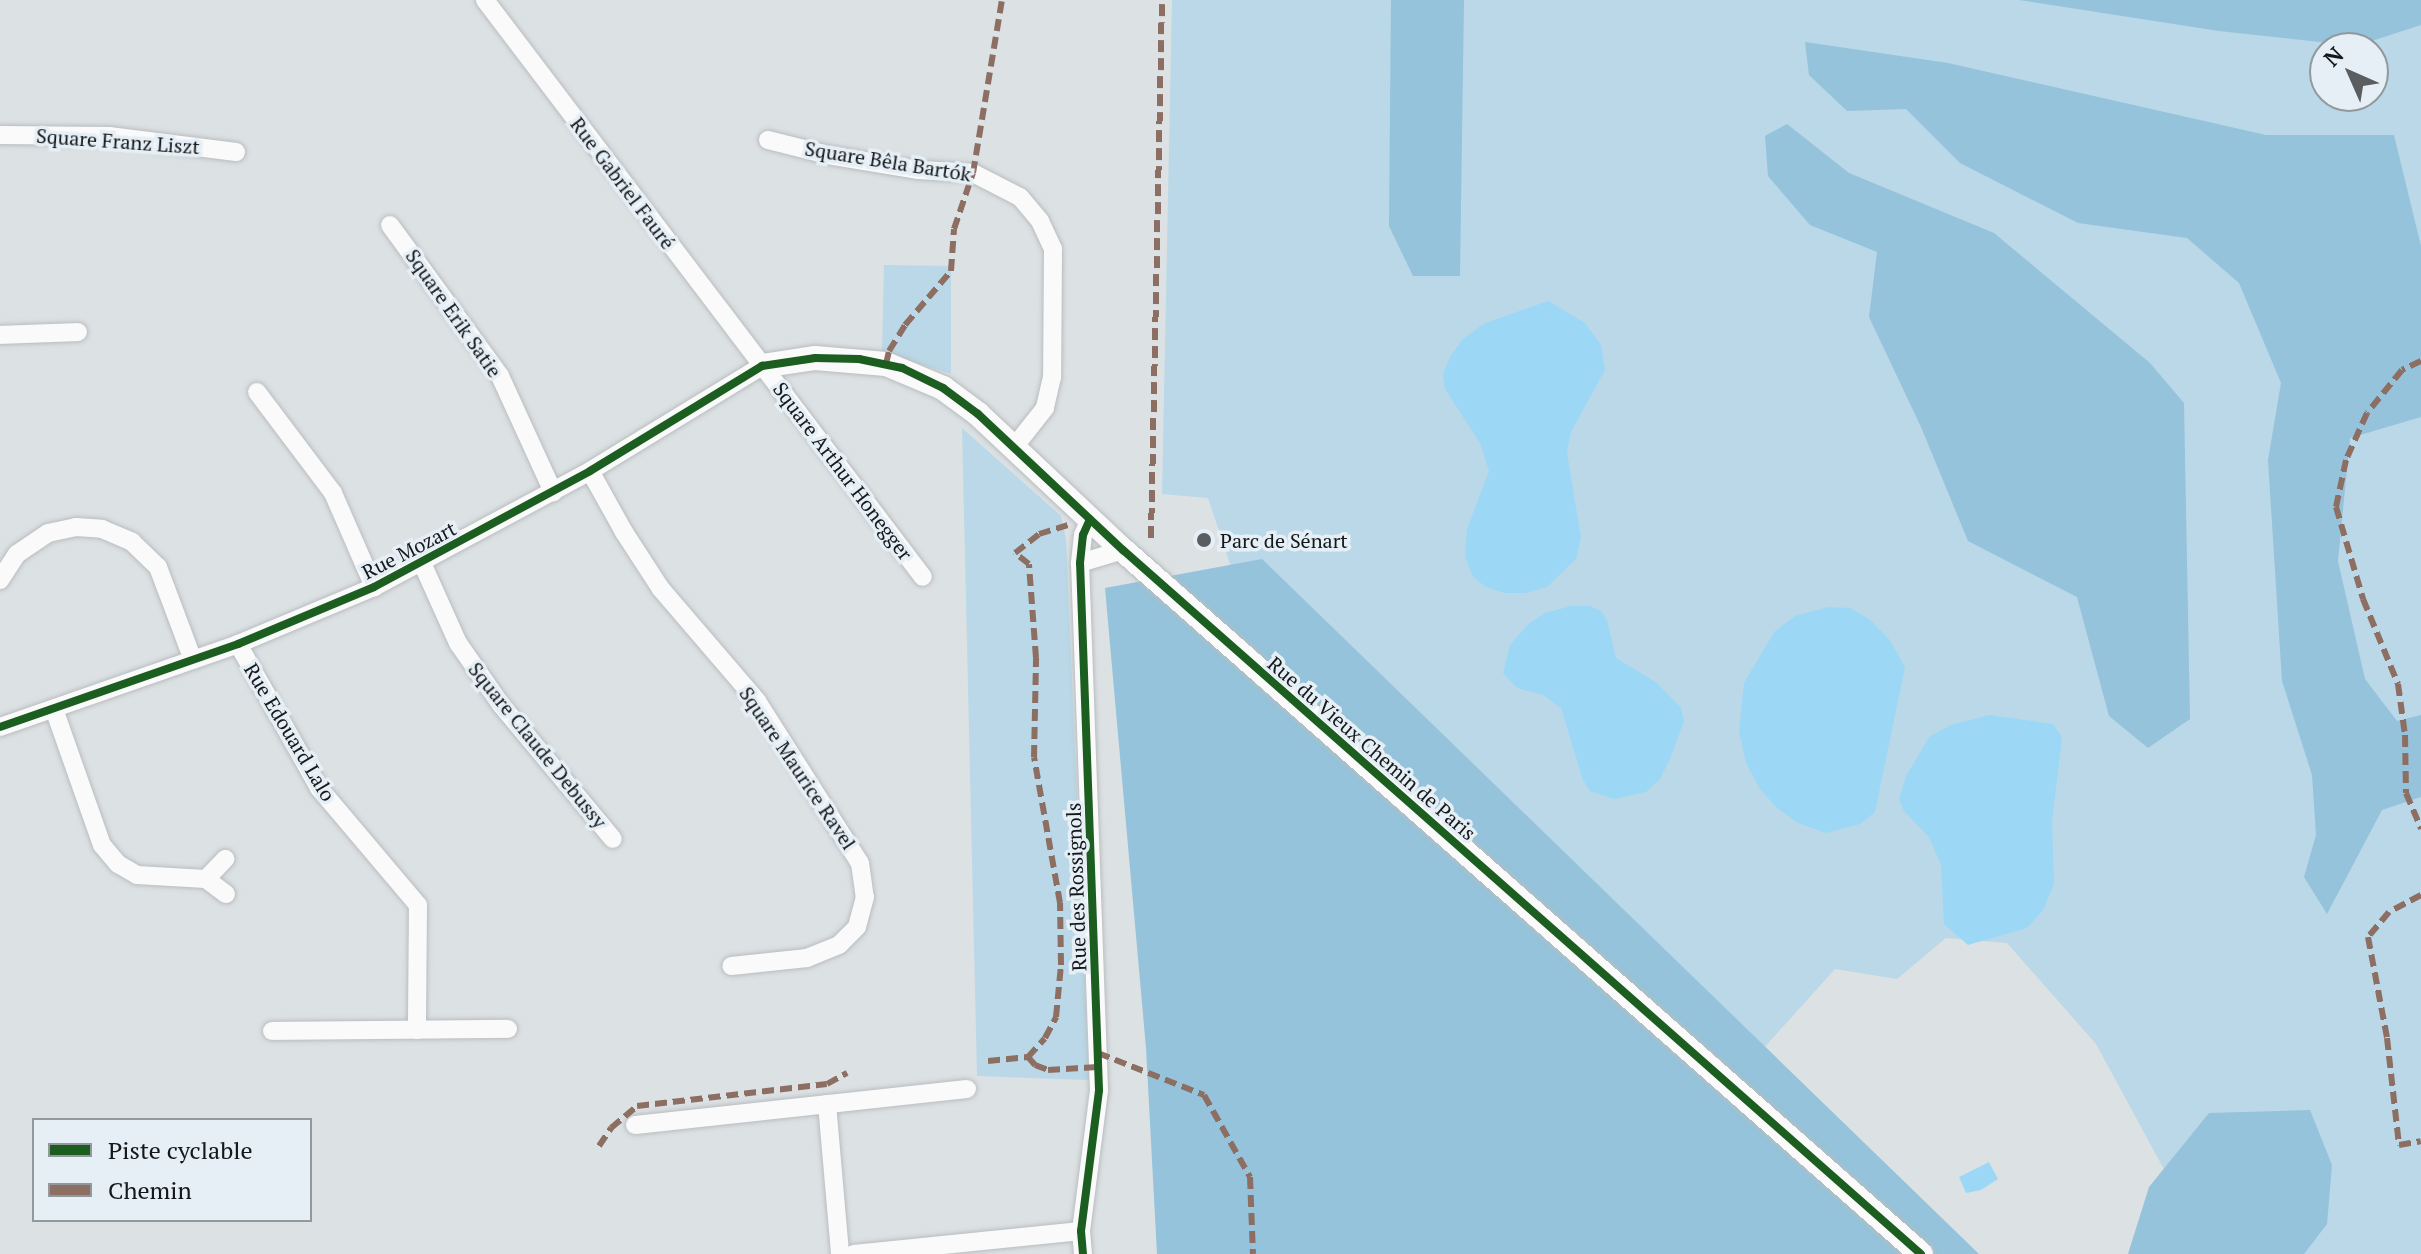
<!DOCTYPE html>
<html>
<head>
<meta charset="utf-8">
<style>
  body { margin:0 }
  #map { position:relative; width:2421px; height:1254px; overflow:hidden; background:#dce1e4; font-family:"PT Serif",serif }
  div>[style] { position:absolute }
  .green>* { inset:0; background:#bad8e7 }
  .forest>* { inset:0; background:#94c3db }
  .water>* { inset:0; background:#9cd8f6 }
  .roads { filter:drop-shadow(0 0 2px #b9bdbf) drop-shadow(0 0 2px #b9bdbf) }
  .minor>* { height:18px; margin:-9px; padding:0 9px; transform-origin:9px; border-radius:9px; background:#fafafb }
  .tertiary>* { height:24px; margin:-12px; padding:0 12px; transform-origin:12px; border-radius:12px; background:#fafafb }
  .quiet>* { height:6px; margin-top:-3px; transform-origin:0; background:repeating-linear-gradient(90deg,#8d6e63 0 12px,transparent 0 18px) }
  .cycleway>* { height:8px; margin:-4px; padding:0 4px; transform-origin:4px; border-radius:4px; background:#1b5e20 }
  .dots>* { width:22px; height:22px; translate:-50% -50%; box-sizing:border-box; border:4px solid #e5eff5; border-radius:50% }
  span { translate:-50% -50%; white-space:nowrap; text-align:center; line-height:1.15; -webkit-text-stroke:7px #e5eff5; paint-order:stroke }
  .street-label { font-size:20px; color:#14181a }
  .poi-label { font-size:20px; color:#14181a }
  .left { translate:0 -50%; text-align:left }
  .legend { position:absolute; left:32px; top:1118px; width:280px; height:104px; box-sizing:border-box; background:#e5eff5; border:2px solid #91999d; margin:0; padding:10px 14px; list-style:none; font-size:24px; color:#14181a }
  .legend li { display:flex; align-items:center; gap:16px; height:40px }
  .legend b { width:40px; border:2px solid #91999d }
  .north { position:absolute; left:2309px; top:32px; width:80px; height:80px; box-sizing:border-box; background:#e5eff5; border:2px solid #91999d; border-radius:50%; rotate:315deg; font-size:22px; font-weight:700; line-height:32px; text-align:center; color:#14181a }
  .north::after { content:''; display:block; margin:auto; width:28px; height:36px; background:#5a5e61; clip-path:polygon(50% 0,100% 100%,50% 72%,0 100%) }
</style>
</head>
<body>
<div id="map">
  <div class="green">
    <div style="clip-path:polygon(evenodd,1172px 0,2421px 0,2421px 1254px,2210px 1254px,2096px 1044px,2007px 943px,1946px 938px,1897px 979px,1835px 969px,1743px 1071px,1256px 642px,1208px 498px,1162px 494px,1172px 0,2325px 48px,2373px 48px,2373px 96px,2325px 96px,2325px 48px)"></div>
    <div style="clip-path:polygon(884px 265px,951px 266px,951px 374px,882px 352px)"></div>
    <div style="clip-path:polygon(962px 428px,1061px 516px,1066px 539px,1089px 1080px,977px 1076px)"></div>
  </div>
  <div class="forest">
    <div style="clip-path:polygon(1391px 0,1464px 0,1460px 276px,1413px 276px,1389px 226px)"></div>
    <div style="clip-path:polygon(2019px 0,2421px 0,2421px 25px,2356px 46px,2219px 31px)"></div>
    <div style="clip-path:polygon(1805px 42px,1948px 63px,2266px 135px,2394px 135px,2421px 246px,2421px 417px,2350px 438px,2338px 561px,2365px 679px,2397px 721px,2421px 715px,2421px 797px,2382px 810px,2327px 914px,2304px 877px,2316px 835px,2312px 775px,2282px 681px,2268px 460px,2281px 383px,2239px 283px,2187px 238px,2078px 223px,1960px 163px,1906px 109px,1847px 111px,1809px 75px)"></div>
    <div style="clip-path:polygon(1787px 124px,1849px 173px,1994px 233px,2150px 363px,2184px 403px,2190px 719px,2148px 748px,2109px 716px,2077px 597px,1968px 541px,1921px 427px,1869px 317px,1877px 252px,1810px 225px,1768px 176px,1765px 136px)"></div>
    <div style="clip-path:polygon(1262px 559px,1979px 1254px,1157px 1254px,1146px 1048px,1105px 588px)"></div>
    <div style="clip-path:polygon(2310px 1110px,2332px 1165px,2327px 1224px,2304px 1254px,2128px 1254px,2149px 1187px,2209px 1113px)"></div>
  </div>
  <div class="water">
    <div style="clip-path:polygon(1548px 301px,1585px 323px,1601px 345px,1605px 370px,1571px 432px,1567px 452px,1581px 538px,1576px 559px,1547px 587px,1526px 593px,1505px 593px,1486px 587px,1473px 577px,1465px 557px,1467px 529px,1489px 471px,1480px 443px,1445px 389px,1443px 374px,1451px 355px,1463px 339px,1483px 324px)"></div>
    <div style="clip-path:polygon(1571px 606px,1590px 606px,1601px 611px,1607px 620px,1616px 658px,1657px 683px,1681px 708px,1684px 721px,1670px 759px,1660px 779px,1646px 792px,1614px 799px,1590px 791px,1583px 780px,1561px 708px,1543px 695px,1517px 688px,1503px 673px,1510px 645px,1528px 624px,1545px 613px)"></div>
    <div style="clip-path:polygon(1828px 607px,1850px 608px,1869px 619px,1889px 639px,1905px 667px,1875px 812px,1860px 824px,1826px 833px,1798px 823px,1777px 808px,1760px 789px,1746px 763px,1739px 731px,1744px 683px,1774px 632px,1795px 616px)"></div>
    <div style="clip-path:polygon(1989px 715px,2053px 724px,2062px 737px,2052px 822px,2054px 884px,2043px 910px,2027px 928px,1968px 945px,1944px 924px,1941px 865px,1929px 837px,1904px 811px,1899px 799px,1906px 776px,1930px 736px,1951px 725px)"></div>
    <div style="clip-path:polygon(1989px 1162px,1998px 1179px,1981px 1190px,1966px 1193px,1959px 1177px)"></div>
  </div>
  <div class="roads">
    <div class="minor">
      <div style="left:485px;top:0;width:724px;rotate:52.8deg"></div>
      <div style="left:0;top:135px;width:109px;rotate:0.5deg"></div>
      <div style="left:109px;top:136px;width:128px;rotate:7.2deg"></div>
      <div style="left:768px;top:140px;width:62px;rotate:14deg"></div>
      <div style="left:828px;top:155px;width:92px;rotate:9.4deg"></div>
      <div style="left:919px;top:170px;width:54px;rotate:3.2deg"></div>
      <div style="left:973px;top:173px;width:53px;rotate:27.1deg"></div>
      <div style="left:1020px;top:197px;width:31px;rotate:50deg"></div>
      <div style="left:1040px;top:221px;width:31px;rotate:65deg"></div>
      <div style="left:1053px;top:249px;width:128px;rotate:90.4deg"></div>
      <div style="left:1052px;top:377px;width:32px;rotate:103deg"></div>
      <div style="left:1045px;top:408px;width:48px;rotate:128.3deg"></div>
      <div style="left:390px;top:225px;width:187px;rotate:53.9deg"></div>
      <div style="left:500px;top:376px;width:128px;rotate:65.4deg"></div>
      <div style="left:0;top:335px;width:78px;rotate:-2.2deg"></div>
      <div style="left:257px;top:392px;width:126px;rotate:53deg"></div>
      <div style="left:333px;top:493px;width:103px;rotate:66.4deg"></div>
      <div style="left:590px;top:471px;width:70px;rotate:60.9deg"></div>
      <div style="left:624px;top:532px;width:68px;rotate:57deg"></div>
      <div style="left:661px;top:589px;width:148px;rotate:49.4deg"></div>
      <div style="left:757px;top:701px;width:192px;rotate:57.6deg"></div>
      <div style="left:860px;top:863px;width:34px;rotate:82deg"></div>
      <div style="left:865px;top:897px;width:31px;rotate:105deg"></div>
      <div style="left:857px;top:927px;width:25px;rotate:135deg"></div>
      <div style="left:839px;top:945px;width:35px;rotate:158deg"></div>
      <div style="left:807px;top:958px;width:76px;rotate:174deg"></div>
      <div style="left:422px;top:563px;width:88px;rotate:65.8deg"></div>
      <div style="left:458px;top:643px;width:77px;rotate:55.1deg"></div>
      <div style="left:502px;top:706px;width:173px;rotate:50.2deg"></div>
      <div style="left:1080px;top:563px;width:45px;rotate:-16.8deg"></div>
      <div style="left:0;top:580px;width:31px;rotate:-57deg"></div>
      <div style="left:17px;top:554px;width:37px;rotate:-34deg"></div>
      <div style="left:48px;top:533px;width:29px;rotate:-12deg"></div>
      <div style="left:76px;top:527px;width:26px;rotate:4deg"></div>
      <div style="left:102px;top:529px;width:33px;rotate:23deg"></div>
      <div style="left:132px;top:542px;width:36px;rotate:44deg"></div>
      <div style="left:158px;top:567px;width:99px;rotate:69.4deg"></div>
      <div style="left:238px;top:644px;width:165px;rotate:60.6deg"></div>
      <div style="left:319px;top:788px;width:153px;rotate:49.8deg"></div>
      <div style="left:418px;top:905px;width:125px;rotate:90.5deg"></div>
      <div style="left:54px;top:709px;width:144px;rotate:70.6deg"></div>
      <div style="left:102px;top:845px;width:25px;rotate:50deg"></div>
      <div style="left:118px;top:864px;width:22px;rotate:30deg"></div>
      <div style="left:137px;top:875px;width:69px;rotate:3.3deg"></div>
      <div style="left:206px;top:879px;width:25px;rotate:37deg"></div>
      <div style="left:0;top:727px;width:252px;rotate:-19.2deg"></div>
      <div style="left:238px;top:644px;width:147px;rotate:-22.7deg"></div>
      <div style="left:374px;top:587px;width:245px;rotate:-28.2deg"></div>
      <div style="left:590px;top:471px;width:202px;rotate:-31.4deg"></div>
      <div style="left:206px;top:879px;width:28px;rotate:-46deg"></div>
      <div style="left:272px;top:1031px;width:236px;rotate:-0.5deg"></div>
      <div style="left:827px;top:1104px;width:151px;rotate:85deg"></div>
      <div style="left:635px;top:1125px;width:334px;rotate:-6.2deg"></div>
      <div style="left:854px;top:1254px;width:228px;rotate:-5.8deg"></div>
      <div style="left:1083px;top:1254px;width:23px;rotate:-95deg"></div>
      <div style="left:1081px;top:1231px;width:142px;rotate:-82.7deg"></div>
      <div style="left:1099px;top:1090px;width:527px;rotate:-92.06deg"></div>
      <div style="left:1080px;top:563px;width:28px;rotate:-84deg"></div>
      <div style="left:1083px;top:535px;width:17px;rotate:-66deg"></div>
    </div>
    <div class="tertiary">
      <div style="left:762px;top:366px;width:54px;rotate:-8.6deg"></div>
      <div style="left:815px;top:358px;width:71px;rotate:4.8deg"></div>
      <div style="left:886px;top:364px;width:62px;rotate:22.8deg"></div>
      <div style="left:943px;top:388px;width:44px;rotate:36.6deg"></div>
      <div style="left:978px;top:414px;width:199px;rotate:43.2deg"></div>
      <div style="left:1123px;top:550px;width:1064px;rotate:41.42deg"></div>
    </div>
  </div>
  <div class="quiet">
    <div style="left:2421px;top:361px;width:21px;rotate:155deg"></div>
    <div style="left:2402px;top:370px;width:55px;rotate:129.1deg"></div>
    <div style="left:2367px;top:413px;width:51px;rotate:114.1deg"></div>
    <div style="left:2346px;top:460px;width:48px;rotate:102deg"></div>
    <div style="left:2336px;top:507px;width:96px;rotate:73.6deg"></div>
    <div style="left:2363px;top:599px;width:92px;rotate:67.6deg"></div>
    <div style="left:2398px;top:684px;width:51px;rotate:82.2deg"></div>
    <div style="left:2405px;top:735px;width:58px;rotate:89deg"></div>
    <div style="left:2406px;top:793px;width:39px;rotate:67deg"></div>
    <div style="left:886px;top:364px;width:13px;rotate:-77deg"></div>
    <div style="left:889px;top:351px;width:31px;rotate:-58deg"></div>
    <div style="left:905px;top:325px;width:71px;rotate:-49.6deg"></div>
    <div style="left:951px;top:271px;width:42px;rotate:-85.9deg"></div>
    <div style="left:954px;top:229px;width:59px;rotate:-71.3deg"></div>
    <div style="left:973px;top:173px;width:175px;rotate:-80.5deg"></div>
    <div style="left:1151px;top:538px;width:538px;rotate:-88.83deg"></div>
    <div style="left:2421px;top:895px;width:36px;rotate:152deg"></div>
    <div style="left:2389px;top:912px;width:33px;rotate:130deg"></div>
    <div style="left:2368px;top:937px;width:103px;rotate:79.3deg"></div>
    <div style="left:2387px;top:1038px;width:108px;rotate:83.6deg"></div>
    <div style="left:2399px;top:1145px;width:22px;rotate:-10deg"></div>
    <div style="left:1098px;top:1053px;width:114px;rotate:21.6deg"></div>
    <div style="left:1204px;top:1095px;width:94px;rotate:60.7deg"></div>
    <div style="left:1250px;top:1177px;width:77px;rotate:87.8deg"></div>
    <div style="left:1028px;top:1057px;width:11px;rotate:49deg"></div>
    <div style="left:1035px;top:1065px;width:14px;rotate:21deg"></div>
    <div style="left:1048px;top:1070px;width:50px;rotate:-3.4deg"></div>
    <div style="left:988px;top:1061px;width:40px;rotate:-5.7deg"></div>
    <div style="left:1028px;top:1057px;width:25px;rotate:-48deg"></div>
    <div style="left:1045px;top:1038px;width:24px;rotate:-62deg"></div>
    <div style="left:1056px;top:1017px;width:52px;rotate:-84.5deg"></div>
    <div style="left:1061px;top:965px;width:62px;rotate:-90.9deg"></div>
    <div style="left:1060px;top:903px;width:148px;rotate:-100.1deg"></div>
    <div style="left:1034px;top:757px;width:99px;rotate:-88.8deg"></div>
    <div style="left:1036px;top:658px;width:94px;rotate:-94.3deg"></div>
    <div style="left:1029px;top:564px;width:18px;rotate:-142deg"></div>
    <div style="left:1015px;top:553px;width:31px;rotate:-38deg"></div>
    <div style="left:1039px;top:534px;width:30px;rotate:-17deg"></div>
    <div style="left:599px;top:1146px;width:22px;rotate:-56deg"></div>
    <div style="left:611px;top:1128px;width:34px;rotate:-40deg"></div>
    <div style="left:637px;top:1106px;width:191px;rotate:-6.6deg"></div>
    <div style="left:827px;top:1084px;width:23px;rotate:-29deg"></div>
  </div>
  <div class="cycleway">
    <div style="left:0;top:727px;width:252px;rotate:-19.2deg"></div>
    <div style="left:238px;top:644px;width:147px;rotate:-22.7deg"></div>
    <div style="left:374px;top:587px;width:245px;rotate:-28.2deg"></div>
    <div style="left:590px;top:471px;width:202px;rotate:-31.4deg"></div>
    <div style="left:762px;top:366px;width:54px;rotate:-8.6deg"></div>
    <div style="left:815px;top:358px;width:44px;rotate:1.3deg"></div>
    <div style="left:859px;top:359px;width:44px;rotate:11.8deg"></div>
    <div style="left:902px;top:368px;width:46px;rotate:26deg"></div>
    <div style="left:943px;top:388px;width:44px;rotate:36.6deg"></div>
    <div style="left:978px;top:414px;width:199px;rotate:43.2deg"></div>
    <div style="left:1123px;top:550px;width:1064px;rotate:41.42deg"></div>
    <div style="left:1083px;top:1254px;width:23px;rotate:-95deg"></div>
    <div style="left:1081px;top:1231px;width:142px;rotate:-82.7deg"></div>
    <div style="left:1099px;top:1090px;width:527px;rotate:-92.06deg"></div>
    <div style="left:1080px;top:563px;width:28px;rotate:-84deg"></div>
    <div style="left:1083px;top:535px;width:17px;rotate:-66deg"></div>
  </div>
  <div class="dots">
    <div style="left:1204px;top:540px;background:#5a5e61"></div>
  </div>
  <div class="street-label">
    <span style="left:118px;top:141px;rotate:4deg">Square Franz Liszt</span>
    <span style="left:888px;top:161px;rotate:9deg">Square Bêla Bartók</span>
    <span style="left:623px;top:183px;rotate:53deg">Rue Gabriel Fauré</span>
    <span style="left:454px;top:313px;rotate:55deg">Square Erik Satie</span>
    <span style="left:843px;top:471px;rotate:53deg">Square Arthur Honegger</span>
    <span style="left:409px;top:550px;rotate:-27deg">Rue Mozart</span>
    <span style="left:290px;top:732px;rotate:59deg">Rue Edouard Lalo</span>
    <span style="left:538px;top:745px;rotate:51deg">Square Claude Debussy</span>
    <span style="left:1372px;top:748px;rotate:41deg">Rue du Vieux Chemin de Paris</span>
    <span style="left:798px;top:768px;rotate:56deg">Square Maurice Ravel</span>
    <span style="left:1076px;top:887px;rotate:-92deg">Rue des Rossignols</span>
  </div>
  <div class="poi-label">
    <span class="left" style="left:1220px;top:540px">Parc de Sénart</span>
  </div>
  <ul class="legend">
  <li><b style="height:10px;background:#1b5e20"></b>Piste cyclable</li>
  <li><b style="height:10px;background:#8d6e63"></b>Chemin</li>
  </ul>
  <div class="north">N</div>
</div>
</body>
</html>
